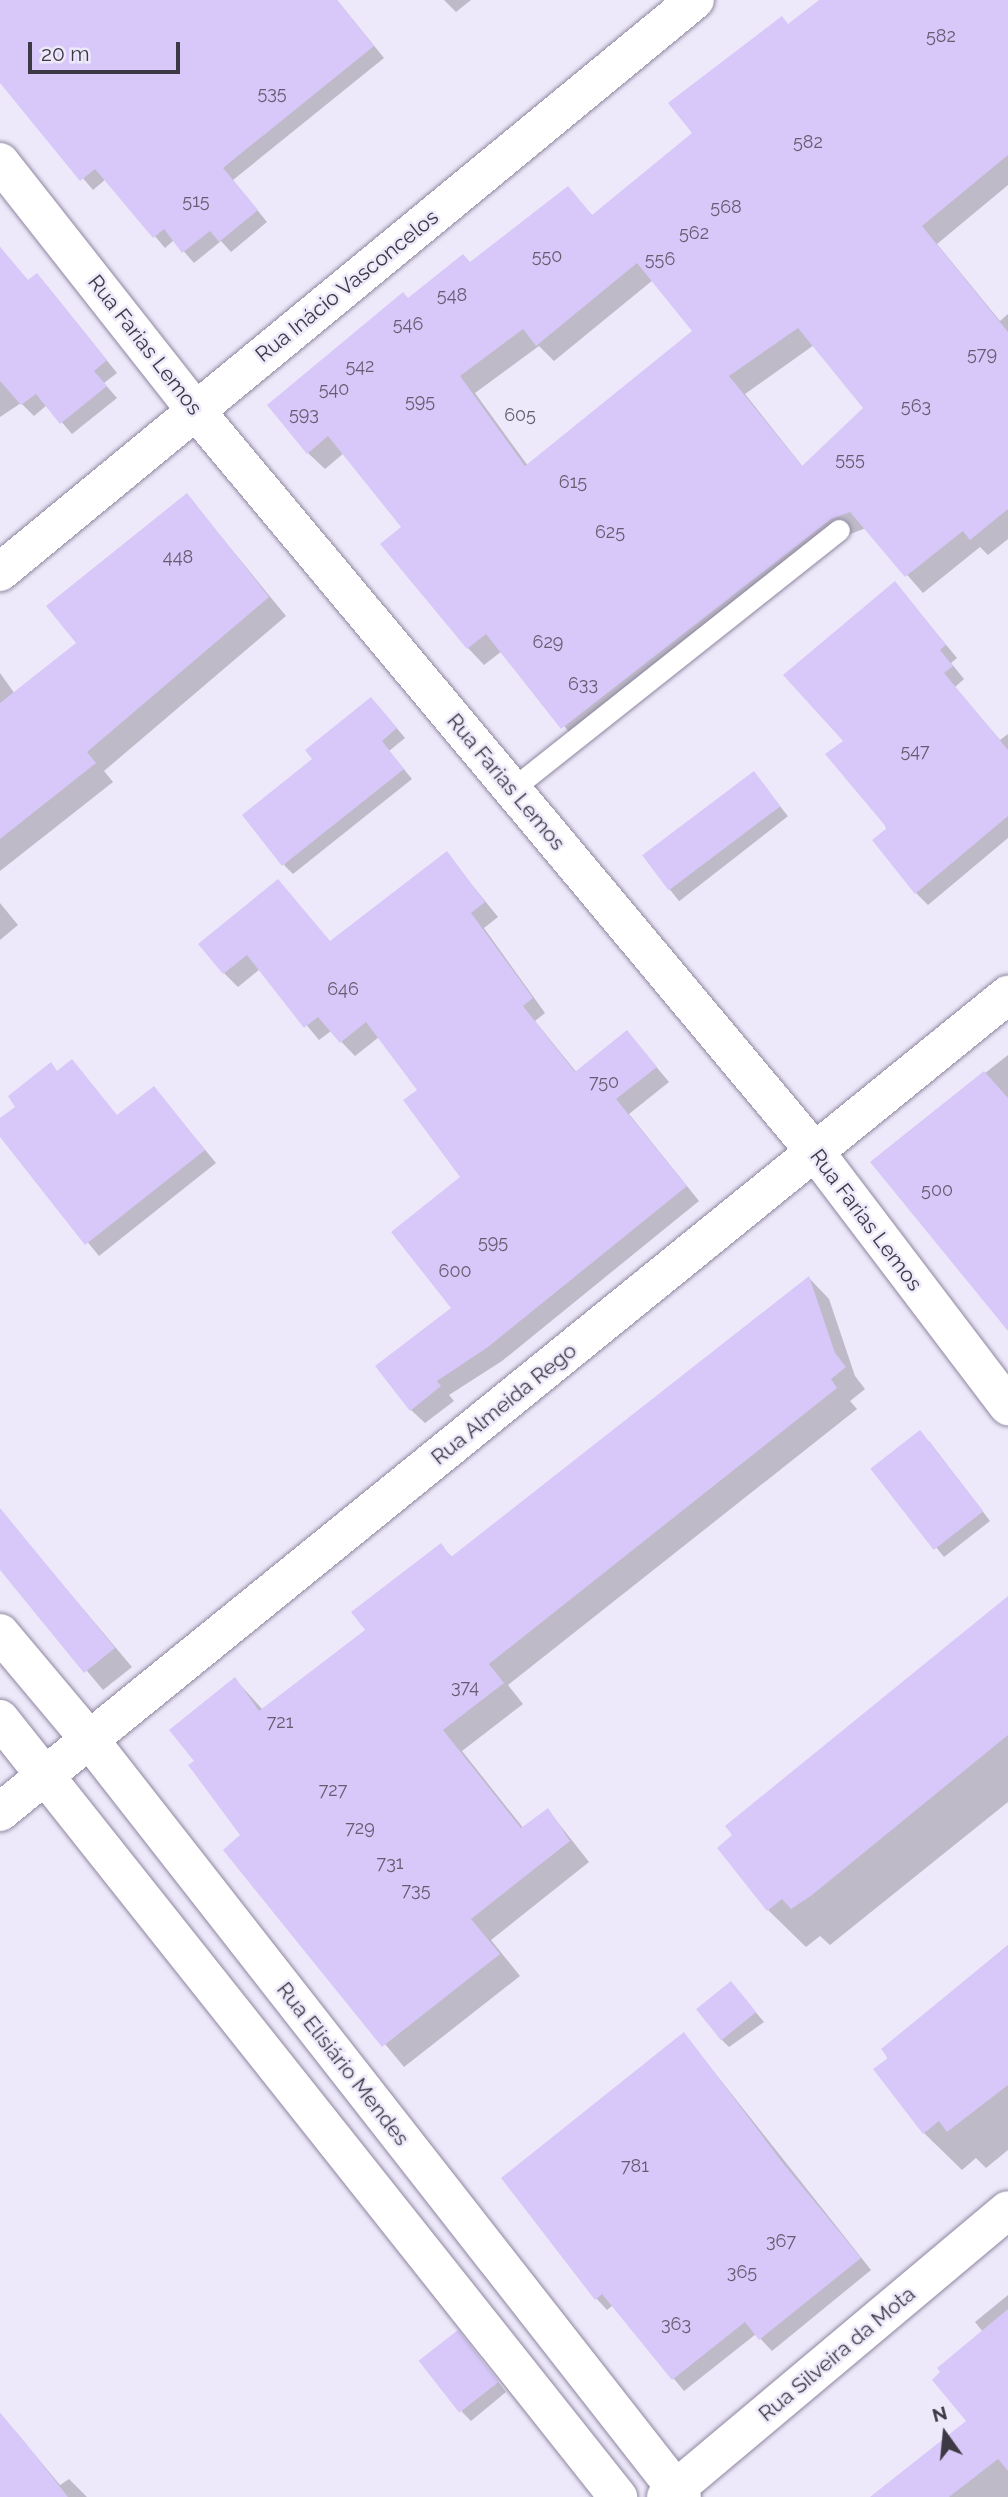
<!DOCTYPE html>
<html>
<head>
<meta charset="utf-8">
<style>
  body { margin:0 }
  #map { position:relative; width:1008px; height:2497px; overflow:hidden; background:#eee9fa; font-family:Raleway,sans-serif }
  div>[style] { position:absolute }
  .shadow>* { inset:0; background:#0003; transform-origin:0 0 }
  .building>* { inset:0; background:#d7c8f9; transform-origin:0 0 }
  .roads { filter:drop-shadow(0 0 2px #8e86a0) drop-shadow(0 0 2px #8e86a0) }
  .service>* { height:21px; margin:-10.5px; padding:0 10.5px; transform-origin:10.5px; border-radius:10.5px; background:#fff }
  .minor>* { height:38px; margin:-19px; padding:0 19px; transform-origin:19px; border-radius:19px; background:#fff }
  span { translate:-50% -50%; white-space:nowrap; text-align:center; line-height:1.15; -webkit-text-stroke:5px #eee9fa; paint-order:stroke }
  .number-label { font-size:18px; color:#645d71 }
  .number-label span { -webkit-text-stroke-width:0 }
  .street-label { font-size:21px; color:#3d3944 }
  .north { position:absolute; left:910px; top:2399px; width:70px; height:70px; -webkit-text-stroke:5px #eee9fa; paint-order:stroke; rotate:345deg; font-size:19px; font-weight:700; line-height:28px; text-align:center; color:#3d3944 }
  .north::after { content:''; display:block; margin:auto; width:24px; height:32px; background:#3d3944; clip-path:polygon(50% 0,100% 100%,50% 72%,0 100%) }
  .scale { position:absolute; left:28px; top:42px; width:152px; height:32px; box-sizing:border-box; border:4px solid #3d3944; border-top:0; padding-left:9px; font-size:21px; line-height:24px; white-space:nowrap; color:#3d3944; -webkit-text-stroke:5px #eee9fa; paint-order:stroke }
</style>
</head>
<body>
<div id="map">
  <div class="shadow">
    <div style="clip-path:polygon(0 0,337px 0,384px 58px,233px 180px,267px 222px,231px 252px,221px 241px,194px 263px,174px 240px,165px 248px,106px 179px,93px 190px,0 80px)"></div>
    <div style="clip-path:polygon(444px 0,471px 0,456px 12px)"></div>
    <div style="clip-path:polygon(evenodd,822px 0,1008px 0,1008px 185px,937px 244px,1000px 321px,1008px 314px,1008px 539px,988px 555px,980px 547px,923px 593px,866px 528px,848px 535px,579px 744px,502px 651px,484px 665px,468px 648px,404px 527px,344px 453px,325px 469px,308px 453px,409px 300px,470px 263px,568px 189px,593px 216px,695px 133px,789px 26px,822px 0,653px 280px,694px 332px,528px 466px,475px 393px,539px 346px,554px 361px,653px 280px,822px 0,814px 345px,865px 408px,803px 467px,745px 394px,814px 345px)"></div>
    <div style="clip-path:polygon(0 247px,29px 282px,48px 287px,117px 373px,104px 383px,117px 398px,72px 434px,47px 405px,34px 416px,21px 403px,0 417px)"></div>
    <div style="clip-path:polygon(187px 495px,286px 616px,104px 771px,113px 782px,0 871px,0 673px,15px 694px,79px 644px)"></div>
    <div style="clip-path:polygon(895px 583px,957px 658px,951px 663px,964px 679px,955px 687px,1000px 740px,1008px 734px,1008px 838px,928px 905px,916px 893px,846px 741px)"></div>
    <div style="clip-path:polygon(380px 708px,405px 738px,389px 751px,412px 779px,293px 874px,284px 865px)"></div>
    <div style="left:754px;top:773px;width:55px;height:138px;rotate:52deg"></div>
    <div style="clip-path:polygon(447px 854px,498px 917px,484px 928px,545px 1013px,535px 1021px,577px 1073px,627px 1032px,669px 1082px,629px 1114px,699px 1201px,502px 1361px,449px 1395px,454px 1401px,425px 1423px,411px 1410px,454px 1309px,463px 1177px,419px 1090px,379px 1037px,355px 1056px,331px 1031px,319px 1040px,260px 969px,238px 987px,224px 973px,278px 881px,331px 943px)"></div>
    <div style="clip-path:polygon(0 903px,18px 925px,0 940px)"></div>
    <div style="clip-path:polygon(1008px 1055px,1008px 1327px,872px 1162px)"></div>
    <div style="clip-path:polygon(154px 1088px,216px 1163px,99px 1256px,0 1135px,0 1121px,118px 1117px)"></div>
    <div style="clip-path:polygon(809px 1278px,829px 1299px,855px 1376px,865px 1389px,850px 1401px,857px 1409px,508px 1685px,523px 1704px,462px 1751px,524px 1829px,548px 1810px,589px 1862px,491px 1940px,520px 1976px,404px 2067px,225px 1850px,242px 1836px,196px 1762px,235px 1679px,263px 1710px,367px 1630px,441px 1546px,453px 1558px)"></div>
    <div style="clip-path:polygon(929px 1441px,990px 1521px,944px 1557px,873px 1469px)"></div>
    <div style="clip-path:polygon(9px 1521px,132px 1667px,103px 1690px,0 1567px,0 1528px)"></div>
    <div style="clip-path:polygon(1008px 1599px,1008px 1802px,830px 1945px,820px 1936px,806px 1947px,768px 1910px)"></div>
    <div style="clip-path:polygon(1008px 1945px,1008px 2150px,986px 2168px,976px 2158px,962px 2170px,924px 2133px,883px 2049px)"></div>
    <div style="clip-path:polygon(731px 1983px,764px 2022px,729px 2047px,720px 2038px)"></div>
    <div style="clip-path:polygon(684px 2034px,871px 2270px,772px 2351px,756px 2334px,684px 2391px,613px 2305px,607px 2310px,596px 2298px)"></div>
    <div style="clip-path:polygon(1008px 2295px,1008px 2497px,873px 2497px,969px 2421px,983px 2332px,975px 2322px)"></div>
    <div style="clip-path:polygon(467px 2342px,506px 2392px,471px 2421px,462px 2412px)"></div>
    <div style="clip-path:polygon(0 2413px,60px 2485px,69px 2479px,87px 2497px,0 2497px)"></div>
  </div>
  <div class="building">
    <div style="clip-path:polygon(0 0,337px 0,374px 46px,223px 168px,258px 210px,219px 242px,210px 231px,182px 253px,164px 229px,153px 238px,95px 169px,80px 181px,0 83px)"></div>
    <div style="clip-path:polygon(evenodd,819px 0,1008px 0,1008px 155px,922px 226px,1008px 332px,1008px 509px,970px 540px,963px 531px,905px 577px,850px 512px,831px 519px,561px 729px,486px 634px,467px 649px,380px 544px,401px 527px,328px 436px,307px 454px,267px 405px,403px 292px,408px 298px,463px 254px,470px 262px,568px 186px,592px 215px,692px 133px,668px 103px,782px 16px,788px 24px,819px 0,637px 263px,692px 331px,525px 466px,460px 376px,523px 329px,536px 346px,637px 263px,819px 0,798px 328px,863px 408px,802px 466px,729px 376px,798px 328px)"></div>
    <div style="clip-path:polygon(0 247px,28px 280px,37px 273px,107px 360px,94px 371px,107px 386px,60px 424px,36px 394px,21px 405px,0 381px)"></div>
    <div style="clip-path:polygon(187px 493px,269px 597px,87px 752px,96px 763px,0 839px,0 703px,76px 643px,46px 606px)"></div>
    <div style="clip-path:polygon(895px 581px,946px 645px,940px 650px,953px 666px,944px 673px,1008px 750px,1008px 816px,915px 894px,872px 840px,887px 828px,825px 754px,843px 741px,783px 675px)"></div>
    <div style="clip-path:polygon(371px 697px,397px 728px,382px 741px,404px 769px,282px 866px,242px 815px,312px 759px,305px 750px)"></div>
    <div style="left:754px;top:771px;width:44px;height:140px;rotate:53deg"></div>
    <div style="clip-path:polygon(447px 851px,485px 902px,471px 913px,533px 998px,523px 1006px,575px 1072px,627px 1030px,657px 1067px,616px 1099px,687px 1186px,488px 1347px,437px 1381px,441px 1386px,410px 1411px,375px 1366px,451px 1308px,391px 1232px,460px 1177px,403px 1100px,417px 1090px,366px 1022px,340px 1043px,318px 1017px,304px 1028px,247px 955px,223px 974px,198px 944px,278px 879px,330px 941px)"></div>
    <div style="clip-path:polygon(72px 1059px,117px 1115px,154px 1086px,205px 1150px,85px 1245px,0 1137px,0 1118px,15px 1107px,8px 1096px,51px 1062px,57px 1071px)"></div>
    <div style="clip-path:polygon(984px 1071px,1008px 1098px,1008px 1331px,870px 1162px)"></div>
    <div style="clip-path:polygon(809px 1276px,835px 1353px,846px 1367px,831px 1379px,837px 1388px,489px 1664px,504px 1683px,443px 1730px,521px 1828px,548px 1808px,570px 1841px,471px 1919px,500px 1954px,382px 2047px,223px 1850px,240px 1835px,188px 1765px,194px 1761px,169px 1730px,235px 1677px,259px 1711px,365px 1630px,351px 1612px,441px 1543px,451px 1557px)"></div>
    <div style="left:920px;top:1430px;width:103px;height:63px;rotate:52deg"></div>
    <div style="clip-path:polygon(0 1508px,115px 1648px,84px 1673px,0 1570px)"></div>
    <div style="clip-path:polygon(1008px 1596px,1008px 1735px,812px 1895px,791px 1909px,782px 1899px,767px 1911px,717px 1848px,732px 1835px,725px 1826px)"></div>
    <div style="clip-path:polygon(1008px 1945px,1008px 2085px,947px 2132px,939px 2121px,923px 2134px,873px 2069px,888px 2058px,881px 2049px)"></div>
    <div style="left:731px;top:1981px;width:40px;height:45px;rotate:51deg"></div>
    <div style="clip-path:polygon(684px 2032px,782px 2162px,861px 2258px,759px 2340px,745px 2322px,672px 2380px,602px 2294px,595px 2300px,501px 2178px)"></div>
    <div style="clip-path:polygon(1008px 2309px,1008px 2471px,998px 2459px,949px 2497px,870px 2497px,966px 2421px,932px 2380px,940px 2372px,937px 2368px)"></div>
    <div style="left:458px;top:2330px;width:66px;height:50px;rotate:52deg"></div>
    <div style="clip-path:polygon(0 2413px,24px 2441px,68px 2497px,0 2497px)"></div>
  </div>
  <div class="roads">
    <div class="service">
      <div style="left:512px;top:789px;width:417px;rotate:-38.4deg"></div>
    </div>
    <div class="minor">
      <div style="left:0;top:162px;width:315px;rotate:51.8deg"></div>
      <div style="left:195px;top:410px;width:968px;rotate:50.11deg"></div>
      <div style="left:816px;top:1153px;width:318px;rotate:52.8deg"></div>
      <div style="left:0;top:572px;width:900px;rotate:-39.46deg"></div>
      <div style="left:0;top:1633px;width:138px;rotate:50deg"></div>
      <div style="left:89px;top:1739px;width:962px;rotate:51.96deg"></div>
      <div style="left:0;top:1719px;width:994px;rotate:51.54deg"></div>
      <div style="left:0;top:1812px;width:1298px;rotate:-39.03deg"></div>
      <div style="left:666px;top:2497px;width:446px;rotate:-40deg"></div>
    </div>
  </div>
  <div class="number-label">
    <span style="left:941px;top:36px">582</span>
    <span style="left:272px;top:93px">535</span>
    <span style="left:808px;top:142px">582</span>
    <span style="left:196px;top:201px">515</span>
    <span style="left:726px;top:207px">568</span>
    <span style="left:694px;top:233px">562</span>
    <span style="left:547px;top:256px">550</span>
    <span style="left:660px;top:259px">556</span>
    <span style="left:452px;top:295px">548</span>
    <span style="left:408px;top:324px">546</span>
    <span style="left:982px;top:354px">579</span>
    <span style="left:360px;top:366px">542</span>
    <span style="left:334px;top:389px">540</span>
    <span style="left:420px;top:401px">595</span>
    <span style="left:916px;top:406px">563</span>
    <span style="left:304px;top:414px">593</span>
    <span style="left:520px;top:415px">605</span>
    <span style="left:850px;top:459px">555</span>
    <span style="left:573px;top:482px">615</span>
    <span style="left:610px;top:532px">625</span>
    <span style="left:178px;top:557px">448</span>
    <span style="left:548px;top:642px">629</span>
    <span style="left:583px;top:684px">633</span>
    <span style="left:915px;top:751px">547</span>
    <span style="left:343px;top:989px">646</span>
    <span style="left:604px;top:1082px">750</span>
    <span style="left:937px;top:1190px">500</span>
    <span style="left:493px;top:1242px">595</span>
    <span style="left:455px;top:1271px">600</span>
    <span style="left:465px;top:1687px">374</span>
    <span style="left:280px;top:1722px">721</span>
    <span style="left:333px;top:1790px">727</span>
    <span style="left:360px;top:1828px">729</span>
    <span style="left:390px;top:1863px">731</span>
    <span style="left:416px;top:1890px">735</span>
    <span style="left:635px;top:2166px">781</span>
    <span style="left:781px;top:2241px">367</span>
    <span style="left:742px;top:2272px">365</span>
    <span style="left:676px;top:2324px">363</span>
  </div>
  <div class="street-label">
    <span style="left:347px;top:286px;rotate:-39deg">Rua Inácio Vasconcelos</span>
    <span style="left:145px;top:345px;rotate:52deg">Rua Farias Lemos</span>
    <span style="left:506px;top:782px;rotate:50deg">Rua Farias Lemos</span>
    <span style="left:866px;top:1220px;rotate:53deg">Rua Farias Lemos</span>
    <span style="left:504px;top:1404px;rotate:-39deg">Rua Almeida Rego</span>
    <span style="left:343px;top:2064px;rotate:52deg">Rua Elisiário Mendes</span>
    <span style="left:837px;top:2354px;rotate:-40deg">Rua Silveira da Mota</span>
  </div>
  <div class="north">N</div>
  <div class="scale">20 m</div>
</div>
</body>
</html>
